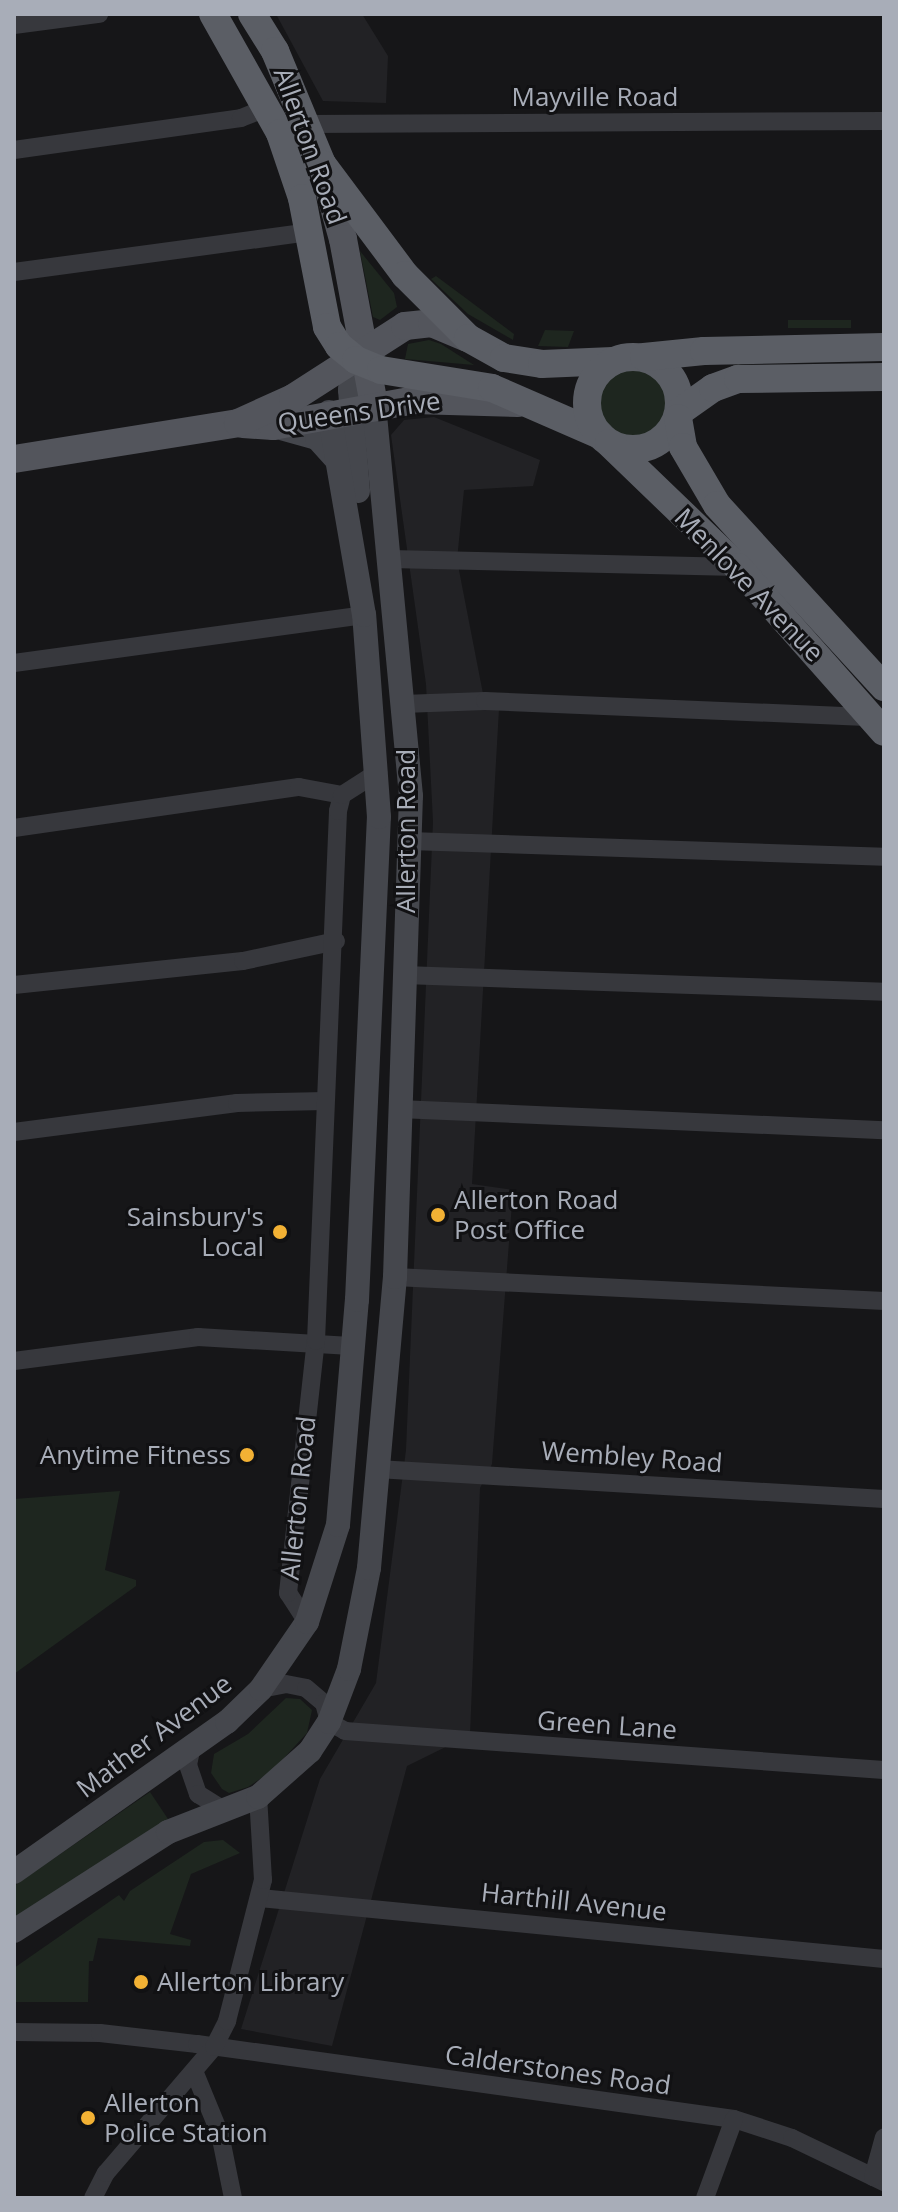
<!DOCTYPE html>
<html>
<head>
<meta charset="utf-8">
<style>
  body { margin:0 }
  #map { position:relative; width:898px; height:2212px; overflow:hidden; background:#161618; font-family:"Open Sans",sans-serif }
  div>[style] { position:absolute }
  .built>* { inset:0; background:#222225 }
  .green>* { inset:0; background:#1e261f; transform-origin:0 0 }
  .round { border-radius:50% }
  .minor>* { height:18px; margin:-9px; padding:0 9px; transform-origin:9px; border-radius:9px; background:#37383d }
  .secondary>* { height:24px; margin:-12px; padding:0 12px; transform-origin:12px; border-radius:12px; background:#45474d }
  .primary>* { height:28px; margin:-14px; padding:0 14px; transform-origin:14px; border-radius:14px; background:#53555c }
  .trunk>* { height:28px; margin:-14px; padding:0 14px; transform-origin:14px; border-radius:14px; background:#5b5e65 }
  .trunk>.ring { margin:-14px; padding:0; box-sizing:content-box; background:none; border:28px solid #5b5e65; border-radius:50% }
  .dots>* { width:22px; height:22px; translate:-50% -50%; box-sizing:border-box; border:4px solid #111113; border-radius:50% }
  span { translate:-50% -50%; white-space:nowrap; text-align:center; line-height:1.15; -webkit-text-stroke:6px #111113; paint-order:stroke }
  .street-label { font-size:26px; color:#a8adb8 }
  .poi-label { font-size:26px; color:#a8adb8 }
  .left { translate:0 -50%; text-align:left }
  .right { translate:-100% -50%; text-align:right }
  .frame { position:absolute; inset:0; border:16px solid #a8adb8; pointer-events:none }
</style>
</head>
<body>
<div id="map">
  <div class="built">
    <div style="clip-path:polygon(276px 14px,362px 14px,388px 56px,386px 103px,323px 101px)"></div>
    <div style="clip-path:polygon(434px 417px,540px 460px,533px 486px,464px 490px,457px 560px,485px 704px,499px 709px,472px 1184px,513px 1190px,492px 1464px,480px 1488px,470px 1735px,407px 1766px,332px 2046px,241px 2029px,320px 1779px,376px 1683px,406px 1450px,433px 822px,426px 684px,391px 435px,404px 420px)"></div>
  </div>
  <div class="green">
    <div style="clip-path:polygon(360px 251px,394px 293px,397px 307px,380px 320px,373px 317px)"></div>
    <div style="clip-path:polygon(436px 276px,514px 334px,513px 340px,468px 314px,431px 279px)"></div>
    <div style="left:788px;top:320px;width:63px;height:8px"></div>
    <div style="clip-path:polygon(545px 330px,574px 331px,568px 347px,538px 346px)"></div>
    <div style="clip-path:polygon(429px 340px,441px 344px,474px 365px,405px 359px,408px 344px)"></div>
    <div class="round" style="left:596px;top:369px;width:72px;height:72px"></div>
    <div style="clip-path:polygon(120px 1491px,105px 1570px,136px 1580px,136px 1586px,14px 1674px,14px 1499px)"></div>
    <div style="clip-path:polygon(286px 1698px,300px 1699px,312px 1710px,307px 1733px,272px 1771px,248px 1787px,229px 1793px,222px 1789px,211px 1773px,214px 1754px,248px 1734px)"></div>
    <div style="clip-path:polygon(150px 1792px,168px 1819px,14px 1918px,14px 1886px)"></div>
    <div style="clip-path:polygon(223px 1840px,240px 1853px,191px 1874px,170px 1934px,191px 1940px,190px 1946px,98px 1938px,93px 1961px,89px 1961px,88px 2002px,14px 2002px,14px 1968px,119px 1895px,124px 1901px,130px 1891px,204px 1842px)"></div>
  </div>
  <div class="minor">
    <div style="left:14px;top:25px;width:86px;rotate:-7.4deg"></div>
    <div style="left:306px;top:124px;width:578px;rotate:-0.3deg"></div>
    <div style="left:14px;top:150px;width:229px;rotate:-8deg"></div>
    <div style="left:241px;top:118px;width:29px;rotate:-22deg"></div>
    <div style="left:14px;top:272px;width:299px;rotate:-7.7deg"></div>
    <div style="left:390px;top:559px;width:348px;rotate:1.3deg"></div>
    <div style="left:14px;top:663px;width:353px;rotate:-7.8deg"></div>
    <div style="left:403px;top:704px;width:82px;rotate:-2.1deg"></div>
    <div style="left:485px;top:701px;width:387px;rotate:2.4deg"></div>
    <div style="left:14px;top:828px;width:288px;rotate:-8.2deg"></div>
    <div style="left:299px;top:787px;width:44px;rotate:10.5deg"></div>
    <div style="left:409px;top:841px;width:475px;rotate:1.9deg"></div>
    <div style="left:404px;top:975px;width:480px;rotate:2deg"></div>
    <div style="left:14px;top:985px;width:230px;rotate:-6deg"></div>
    <div style="left:243px;top:961px;width:95px;rotate:-12.1deg"></div>
    <div style="left:399px;top:1109px;width:485px;rotate:2.5deg"></div>
    <div style="left:14px;top:1132px;width:225px;rotate:-7.4deg"></div>
    <div style="left:237px;top:1103px;width:88px;rotate:-1.3deg"></div>
    <div style="left:395px;top:1277px;width:490px;rotate:2.8deg"></div>
    <div style="left:14px;top:1361px;width:186px;rotate:-7.4deg"></div>
    <div style="left:198px;top:1337px;width:153px;rotate:3.4deg"></div>
    <div style="left:377px;top:1469px;width:508px;rotate:3.39deg"></div>
    <div style="left:307px;top:1622px;width:35px;rotate:-123deg"></div>
    <div style="left:288px;top:1593px;width:254px;rotate:-83.7deg"></div>
    <div style="left:316px;top:1341px;width:530px;rotate:-87.62deg"></div>
    <div style="left:338px;top:811px;width:16px;rotate:-76deg"></div>
    <div style="left:342px;top:795px;width:43px;rotate:-32.6deg"></div>
    <div style="left:261px;top:1689px;width:25px;rotate:-11deg"></div>
    <div style="left:286px;top:1684px;width:20px;rotate:11deg"></div>
    <div style="left:306px;top:1688px;width:23px;rotate:40deg"></div>
    <div style="left:324px;top:1703px;width:20px;rotate:75deg"></div>
    <div style="left:329px;top:1722px;width:18px;rotate:29deg"></div>
    <div style="left:345px;top:1731px;width:540px;rotate:4.14deg"></div>
    <div style="left:192px;top:1746px;width:19px;rotate:102deg"></div>
    <div style="left:188px;top:1765px;width:31px;rotate:71deg"></div>
    <div style="left:198px;top:1794px;width:32px;rotate:32deg"></div>
    <div style="left:260px;top:1898px;width:627px;rotate:5.58deg"></div>
    <div style="left:14px;top:2032px;width:86px;rotate:0.7deg"></div>
    <div style="left:100px;top:2033px;width:98px;rotate:6.5deg"></div>
    <div style="left:197px;top:2044px;width:542px;rotate:7.95deg"></div>
    <div style="left:734px;top:2119px;width:61px;rotate:18.1deg"></div>
    <div style="left:792px;top:2138px;width:102px;rotate:25.6deg"></div>
    <div style="left:194px;top:2071px;width:68px;rotate:67.6deg"></div>
    <div style="left:220px;top:2134px;width:65px;rotate:78.5deg"></div>
    <div style="left:873px;top:2177px;width:41px;rotate:-74.6deg"></div>
    <div style="left:93px;top:2198px;width:28px;rotate:-63deg"></div>
    <div style="left:106px;top:2173px;width:166px;rotate:-49.4deg"></div>
    <div style="left:214px;top:2047px;width:29px;rotate:-63deg"></div>
    <div style="left:227px;top:2021px;width:146px;rotate:-75.7deg"></div>
    <div style="left:263px;top:1880px;width:83px;rotate:-93.4deg"></div>
    <div style="left:705px;top:2198px;width:84px;rotate:-69.8deg"></div>
  </div>
  <div class="secondary">
    <div style="left:277px;top:427px;width:41px;rotate:15.4deg"></div>
    <div style="left:317px;top:438px;width:31px;rotate:48deg"></div>
    <div style="left:358px;top:491px;width:101px;rotate:-94.5deg"></div>
    <div style="left:350px;top:390px;width:23px;rotate:-83deg"></div>
    <div style="left:353px;top:367px;width:19px;rotate:-55deg"></div>
    <div style="left:14px;top:1872px;width:261px;rotate:-35.2deg"></div>
    <div style="left:227px;top:1722px;width:47px;rotate:-44.1deg"></div>
    <div style="left:261px;top:1689px;width:81px;rotate:-55.5deg"></div>
    <div style="left:307px;top:1622px;width:102px;rotate:-72.3deg"></div>
    <div style="left:338px;top:1525px;width:226px;rotate:-85.2deg"></div>
    <div style="left:357px;top:1300px;width:484px;rotate:-87.4deg"></div>
    <div style="left:379px;top:817px;width:203px;rotate:-94.2deg"></div>
    <div style="left:364px;top:615px;width:206px;rotate:-99.8deg"></div>
    <div style="left:14px;top:1931px;width:183px;rotate:-32.7deg"></div>
    <div style="left:168px;top:1832px;width:97px;rotate:-21.3deg"></div>
    <div style="left:258px;top:1797px;width:69px;rotate:-41.5deg"></div>
    <div style="left:310px;top:1751px;width:35px;rotate:-57deg"></div>
    <div style="left:329px;top:1722px;width:57px;rotate:-69.3deg"></div>
    <div style="left:349px;top:1669px;width:103px;rotate:-78.8deg"></div>
    <div style="left:369px;top:1568px;width:292px;rotate:-84.9deg"></div>
    <div style="left:395px;top:1277px;width:481px;rotate:-88.1deg"></div>
    <div style="left:411px;top:796px;width:393px;rotate:-95.4deg"></div>
  </div>
  <div class="primary">
    <div style="left:322px;top:164px;width:78px;rotate:74.4deg"></div>
    <div style="left:343px;top:239px;width:169px;rotate:79.4deg"></div>
    <div style="left:243px;top:424px;width:30px;rotate:4deg"></div>
    <div style="left:273px;top:426px;width:143px;rotate:-10.4deg"></div>
    <div style="left:414px;top:400px;width:104px;rotate:1.7deg"></div>
    <div style="left:14px;top:459px;width:227px;rotate:-9.1deg"></div>
    <div style="left:238px;top:423px;width:60px;rotate:-24.4deg"></div>
    <div style="left:293px;top:398px;width:133px;rotate:-32.7deg"></div>
    <div style="left:405px;top:326px;width:27px;rotate:-6deg"></div>
    <div style="left:432px;top:323px;width:38px;rotate:23deg"></div>
  </div>
  <div class="trunk">
    <div style="left:213px;top:14px;width:137px;rotate:60.6deg"></div>
    <div style="left:280px;top:133px;width:69px;rotate:71.3deg"></div>
    <div style="left:302px;top:198px;width:131px;rotate:79deg"></div>
    <div style="left:327px;top:327px;width:22px;rotate:58deg"></div>
    <div style="left:339px;top:346px;width:22px;rotate:39deg"></div>
    <div style="left:356px;top:360px;width:27px;rotate:22deg"></div>
    <div style="left:381px;top:370px;width:112px;rotate:9.2deg"></div>
    <div style="left:492px;top:388px;width:118px;rotate:23.5deg"></div>
    <div style="left:252px;top:14px;width:44px;rotate:58.1deg"></div>
    <div style="left:275px;top:51px;width:122px;rotate:67.4deg"></div>
    <div style="left:322px;top:164px;width:139px;rotate:53.2deg"></div>
    <div style="left:405px;top:275px;width:89px;rotate:45deg"></div>
    <div style="left:468px;top:338px;width:41px;rotate:29.1deg"></div>
    <div style="left:504px;top:358px;width:38px;rotate:9deg"></div>
    <div style="left:542px;top:364px;width:71px;rotate:-2.4deg"></div>
    <div class="ring" style="left:587px;top:357px;width:64px;height:64px"></div>
    <div style="left:644px;top:357px;width:60px;rotate:-5.7deg"></div>
    <div style="left:704px;top:351px;width:180px;rotate:-1.3deg"></div>
    <div style="left:679px;top:412px;width:42px;rotate:-35.2deg"></div>
    <div style="left:713px;top:388px;width:27px;rotate:-20deg"></div>
    <div style="left:738px;top:379px;width:146px;rotate:-0.8deg"></div>
    <div style="left:678px;top:418px;width:29px;rotate:80deg"></div>
    <div style="left:683px;top:447px;width:67px;rotate:59.6deg"></div>
    <div style="left:717px;top:505px;width:247px;rotate:47.5deg"></div>
    <div style="left:609px;top:443px;width:179px;rotate:43.9deg"></div>
    <div style="left:738px;top:567px;width:220px;rotate:48.5deg"></div>
  </div>
  <div class="dots">
    <div style="left:438px;top:1215px;background:#f2b134"></div>
    <div style="left:280px;top:1232px;background:#f2b134"></div>
    <div style="left:247px;top:1455px;background:#f2b134"></div>
    <div style="left:141px;top:1982px;background:#f2b134"></div>
    <div style="left:88px;top:2118px;background:#f2b134"></div>
  </div>
  <div class="street-label">
    <span style="left:595px;top:97px">Mayville Road</span>
    <span style="left:310px;top:146px;rotate:70deg">Allerton Road</span>
    <span style="left:359px;top:412px;rotate:-8deg">Queens Drive</span>
    <span style="left:749px;top:585px;rotate:46deg">Menlove Avenue</span>
    <span style="left:406px;top:831px;rotate:-90deg">Allerton Road</span>
    <span style="left:632px;top:1457px;rotate:4deg">Wembley Road</span>
    <span style="left:298px;top:1498px;rotate:-84deg">Allerton Road</span>
    <span style="left:607px;top:1725px;rotate:4deg">Green Lane</span>
    <span style="left:154px;top:1736px;rotate:-37deg">Mather Avenue</span>
    <span style="left:574px;top:1902px;rotate:6deg">Harthill Avenue</span>
    <span style="left:558px;top:2070px;rotate:8deg">Calderstones Road</span>
  </div>
  <div class="poi-label">
    <span class="left" style="left:454px;top:1215px">Allerton Road<br>Post Office</span>
    <span class="right" style="left:264px;top:1232px">Sainsbury's<br>Local</span>
    <span class="right" style="left:231px;top:1455px">Anytime Fitness</span>
    <span class="left" style="left:157px;top:1982px">Allerton Library</span>
    <span class="left" style="left:104px;top:2118px">Allerton<br>Police Station</span>
  </div>
  <div class="frame"></div>
</div>
</body>
</html>
